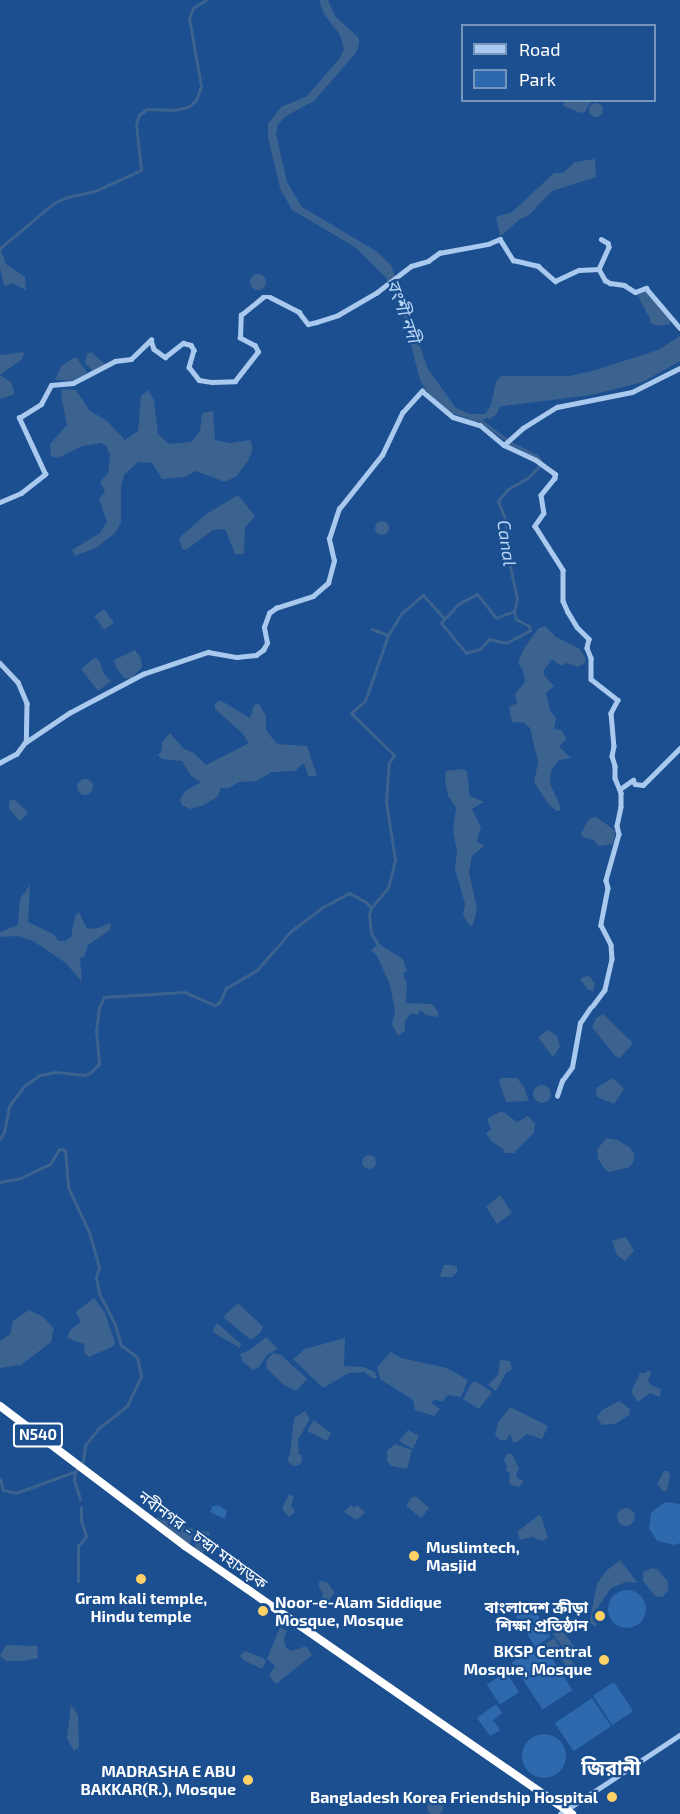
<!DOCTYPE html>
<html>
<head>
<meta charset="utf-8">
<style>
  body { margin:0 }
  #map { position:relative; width:680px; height:1814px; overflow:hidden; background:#1b4f8f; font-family:"Exo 2","Noto Sans Bengali",sans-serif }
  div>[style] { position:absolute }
  .green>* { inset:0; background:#2e69ad; transform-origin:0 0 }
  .round { border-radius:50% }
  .water>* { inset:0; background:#3c6290; transform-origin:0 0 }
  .canal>* { height:3px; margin:-1.5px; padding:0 1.5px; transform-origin:1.5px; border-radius:1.5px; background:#3c6290 }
  .river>* { height:4px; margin:-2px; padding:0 2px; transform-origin:2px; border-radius:2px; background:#3c6290 }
  .minor>* { height:4.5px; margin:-2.25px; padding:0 2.25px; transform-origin:2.25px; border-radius:2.25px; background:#a9c9ee }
  .highway>* { height:8px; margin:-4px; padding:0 4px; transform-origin:4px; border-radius:4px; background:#fff }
  .dots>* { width:16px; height:16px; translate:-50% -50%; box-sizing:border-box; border:3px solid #1b4f8f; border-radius:50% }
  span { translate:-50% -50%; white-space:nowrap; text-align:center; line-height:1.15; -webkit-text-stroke:4.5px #1b4f8f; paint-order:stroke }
  .shield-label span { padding:2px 4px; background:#1b4f8f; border:2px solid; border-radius:4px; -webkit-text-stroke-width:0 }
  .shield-label { font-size:15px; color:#fff; font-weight:700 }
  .street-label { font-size:16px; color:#fff }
  .poi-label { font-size:16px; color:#fff; font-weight:700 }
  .left { translate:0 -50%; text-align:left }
  .right { translate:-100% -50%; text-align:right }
  .water-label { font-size:18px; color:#b5d3f5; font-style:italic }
  .quarter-label { font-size:20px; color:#fff; font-weight:700 }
  .legend { position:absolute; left:461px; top:24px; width:195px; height:78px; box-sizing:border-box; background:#1b4f8f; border:2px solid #7695bc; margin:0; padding:8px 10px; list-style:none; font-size:18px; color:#fff }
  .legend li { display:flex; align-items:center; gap:12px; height:30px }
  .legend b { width:30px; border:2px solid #7695bc }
</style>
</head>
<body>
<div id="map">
  <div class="green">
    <div style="clip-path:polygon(665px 1502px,680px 1504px,680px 1543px,675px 1545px,657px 1541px,649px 1528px,651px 1513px)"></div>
    <div style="clip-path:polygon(218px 1505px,227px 1511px,225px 1519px,210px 1512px,213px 1506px)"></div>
    <div class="round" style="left:608px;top:1590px;width:38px;height:38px"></div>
    <div style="left:532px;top:1606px;width:36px;height:19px;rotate:58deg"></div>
    <div style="left:542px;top:1643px;width:56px;height:36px;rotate:57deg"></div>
    <div style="left:506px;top:1672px;width:24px;height:23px;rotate:57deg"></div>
    <div style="left:614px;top:1682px;width:35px;height:25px;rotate:57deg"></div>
    <div style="left:592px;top:1698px;width:34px;height:45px;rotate:56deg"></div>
    <div style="clip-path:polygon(496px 1704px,502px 1713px,493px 1720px,500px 1730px,490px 1736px,477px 1718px)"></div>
    <div class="round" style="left:522px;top:1734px;width:44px;height:44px"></div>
  </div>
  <div class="water">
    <div style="clip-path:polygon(319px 0,328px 0,335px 16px,359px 38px,359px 45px,355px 54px,314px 101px,286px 116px,278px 124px,276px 134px,287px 182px,302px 207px,376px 251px,391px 265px,428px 369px,456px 408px,470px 414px,485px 414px,491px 405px,496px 382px,501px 376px,569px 376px,592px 371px,658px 350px,680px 336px,680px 361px,643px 382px,591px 395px,497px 407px,490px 417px,477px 422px,449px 412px,428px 393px,420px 380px,404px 317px,386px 278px,355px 247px,292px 210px,280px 188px,268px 137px,268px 124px,281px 107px,307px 96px,340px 58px,344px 49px,340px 35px,324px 14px)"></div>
    <div style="clip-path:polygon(564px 101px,578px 102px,591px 101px,585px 112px,581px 113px,563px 106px)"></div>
    <div class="round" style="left:589px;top:103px;width:14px;height:14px"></div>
    <div style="clip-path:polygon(595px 159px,596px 177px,552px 191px,529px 215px,519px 220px,501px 236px,500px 234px,496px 217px,512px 212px,554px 173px,563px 173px,575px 162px)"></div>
    <div style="clip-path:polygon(0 247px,6px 264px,25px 277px,26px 290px,11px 283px,7px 286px,4px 285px,0 267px)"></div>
    <div class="round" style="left:250px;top:274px;width:16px;height:16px"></div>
    <div style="clip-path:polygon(645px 291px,662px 309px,671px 321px,670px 324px,658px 326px,650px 323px,650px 319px,637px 294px)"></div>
    <div style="clip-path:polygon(25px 352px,21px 360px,0 375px,11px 382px,15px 394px,0 399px,0 355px)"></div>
    <div style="clip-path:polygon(91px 352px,105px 364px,93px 371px,85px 363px,87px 354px)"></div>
    <div style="clip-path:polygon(76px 357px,87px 372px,85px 374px,72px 381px,55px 380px,62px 365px)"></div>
    <div style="clip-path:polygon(62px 389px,76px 390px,90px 411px,106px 420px,125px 440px,138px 431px,141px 396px,148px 390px,154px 400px,158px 434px,169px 444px,191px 442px,200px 431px,202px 413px,213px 411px,215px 440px,230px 443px,250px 440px,253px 448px,249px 459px,237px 476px,225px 482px,196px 471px,185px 477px,162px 479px,152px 463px,138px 462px,124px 475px,121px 488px,121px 522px,115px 533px,96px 548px,75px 556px,72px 550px,100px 533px,107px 522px,99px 499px,105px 491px,100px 482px,108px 473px,110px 455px,106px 446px,101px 443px,82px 446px,58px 458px,51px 456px,50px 444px,67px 425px,61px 395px)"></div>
    <div style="clip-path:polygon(238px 495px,255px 516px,245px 528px,244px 554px,235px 554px,225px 529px,213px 530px,186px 550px,182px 549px,179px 538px,205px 515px)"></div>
    <div class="round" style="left:375px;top:521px;width:14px;height:14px"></div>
    <div style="left:104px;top:609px;width:17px;height:12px;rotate:54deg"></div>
    <div style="clip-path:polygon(545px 626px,556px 637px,580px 649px,586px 659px,584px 664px,578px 667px,566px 663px,561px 666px,552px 659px,544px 670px,544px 675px,554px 686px,546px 693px,550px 711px,556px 718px,554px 729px,562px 730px,566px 739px,559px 747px,571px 758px,559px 760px,551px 771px,550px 784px,560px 805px,560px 811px,557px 811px,549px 805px,534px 782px,538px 762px,530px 728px,524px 723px,512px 722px,509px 707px,517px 703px,515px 694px,525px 682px,523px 671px,518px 663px,523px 650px,538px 629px)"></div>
    <div style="clip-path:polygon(135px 650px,141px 658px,142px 667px,132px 678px,125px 679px,116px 668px,114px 660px)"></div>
    <div style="clip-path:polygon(94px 658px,99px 660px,104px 674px,111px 681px,98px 691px,81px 669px)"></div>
    <div style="clip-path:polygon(220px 700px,250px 718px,254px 705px,259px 704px,266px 716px,266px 730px,272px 738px,278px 744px,307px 746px,317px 776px,308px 776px,305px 765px,302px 764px,295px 771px,272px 772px,256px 781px,239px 782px,229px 788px,221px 788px,217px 797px,204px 805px,190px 809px,182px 805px,180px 800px,185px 791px,201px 782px,191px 776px,182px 761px,162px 759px,158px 755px,162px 750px,162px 742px,170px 733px,184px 749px,194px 753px,206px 765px,249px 743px,242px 733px,215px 709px,215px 704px)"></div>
    <div style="clip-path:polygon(463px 769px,467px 771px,470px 796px,484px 802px,472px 809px,481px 827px,477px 841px,484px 846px,472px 856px,469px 872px,477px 909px,473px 925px,470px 926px,463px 915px,465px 904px,455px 869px,457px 851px,453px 831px,456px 808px,448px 796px,445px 780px,446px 771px)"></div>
    <div class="round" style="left:77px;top:779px;width:16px;height:16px"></div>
    <div style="clip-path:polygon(14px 799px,28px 813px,20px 821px,9px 809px,9px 801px)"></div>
    <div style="clip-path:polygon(596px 817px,616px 831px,613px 844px,598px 846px,595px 841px,583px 837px,581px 834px,585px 826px,590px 818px)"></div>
    <div style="clip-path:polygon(30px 885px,28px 922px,53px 934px,59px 941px,65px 941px,71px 937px,75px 916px,79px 912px,87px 929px,98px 928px,111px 923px,110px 930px,88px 945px,84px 957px,80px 958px,82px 982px,66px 963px,33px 941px,18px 936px,0 937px,0 932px,18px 925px,20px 899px)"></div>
    <div style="clip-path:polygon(379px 944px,403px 959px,407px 971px,403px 974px,407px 983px,406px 1003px,432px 1004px,439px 1013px,437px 1017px,426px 1015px,420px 1010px,418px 1015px,411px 1013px,405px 1021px,405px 1031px,398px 1036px,392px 1024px,395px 1012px,390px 985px,377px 956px,371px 950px)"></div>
    <div style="clip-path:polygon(589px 975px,595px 984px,593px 991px,588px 990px,580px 979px)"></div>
    <div style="clip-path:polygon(603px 1014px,633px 1043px,620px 1058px,615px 1056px,592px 1027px,596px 1018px)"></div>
    <div style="clip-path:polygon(548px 1030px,557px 1036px,560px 1046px,555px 1055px,552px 1056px,538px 1037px)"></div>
    <div style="clip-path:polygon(501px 1078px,517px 1078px,524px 1087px,529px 1101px,506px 1102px,499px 1081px)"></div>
    <div style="clip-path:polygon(613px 1078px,624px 1089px,614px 1104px,597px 1097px,596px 1088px)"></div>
    <div class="round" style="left:533px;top:1085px;width:18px;height:18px"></div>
    <div style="clip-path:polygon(502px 1111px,517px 1122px,528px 1116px,535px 1124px,534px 1133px,514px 1153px,505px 1153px,503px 1149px,491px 1141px,486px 1133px,491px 1129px,487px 1119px)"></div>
    <div style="clip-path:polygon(606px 1138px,618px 1140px,629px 1147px,634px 1153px,634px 1161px,630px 1167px,609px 1172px,604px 1168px,598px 1159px,597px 1150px)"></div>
    <div class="round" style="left:362px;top:1155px;width:14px;height:14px"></div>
    <div style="clip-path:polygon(500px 1195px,512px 1213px,497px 1224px,486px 1207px)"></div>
    <div style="clip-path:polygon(626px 1237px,634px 1251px,625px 1261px,617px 1255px,612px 1241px)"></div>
    <div style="clip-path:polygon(444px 1265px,453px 1265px,457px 1267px,457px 1272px,452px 1277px,440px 1277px)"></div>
    <div style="clip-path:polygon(94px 1298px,105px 1313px,115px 1342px,114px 1346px,89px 1357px,85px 1354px,84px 1344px,67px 1338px,70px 1330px,81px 1322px,76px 1312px)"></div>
    <div style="clip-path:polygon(238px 1303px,263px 1327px,261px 1332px,251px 1340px,223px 1317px)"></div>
    <div style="clip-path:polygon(29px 1310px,42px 1316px,54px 1328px,51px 1342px,21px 1365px,0 1368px,0 1341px,10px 1334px,13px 1321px)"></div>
    <div style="clip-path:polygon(217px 1323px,241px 1344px,240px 1348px,214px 1333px,213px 1330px)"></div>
    <div style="clip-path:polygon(266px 1337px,278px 1349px,267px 1355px,259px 1367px,253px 1370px,242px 1361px,240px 1354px,250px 1350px)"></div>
    <div style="clip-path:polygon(345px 1338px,344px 1366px,364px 1367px,375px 1372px,377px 1377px,374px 1379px,364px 1372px,349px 1373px,323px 1388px,293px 1359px,305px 1349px)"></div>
    <div style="clip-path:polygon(391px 1352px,401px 1358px,447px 1368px,468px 1380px,461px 1397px,448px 1395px,442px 1402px,434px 1399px,432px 1403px,440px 1409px,434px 1416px,415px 1410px,413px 1400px,380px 1379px,377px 1367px)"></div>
    <div style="clip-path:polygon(273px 1353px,281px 1355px,307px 1379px,296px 1391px,284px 1385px,266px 1368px,267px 1360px)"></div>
    <div style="clip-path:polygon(500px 1360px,510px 1361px,512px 1369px,506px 1373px,496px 1391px,488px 1385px,498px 1375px)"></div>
    <div style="clip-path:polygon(648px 1370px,651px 1373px,648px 1380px,651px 1385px,661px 1389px,660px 1397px,650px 1393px,638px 1402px,631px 1392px,640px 1373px,646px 1373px)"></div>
    <div style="clip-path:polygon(472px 1382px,477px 1382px,492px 1392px,479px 1409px,463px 1399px)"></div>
    <div style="clip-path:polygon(619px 1401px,630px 1409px,629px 1415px,615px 1424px,602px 1425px,597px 1417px,602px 1410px)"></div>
    <div style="clip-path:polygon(510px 1407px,548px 1426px,542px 1439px,527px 1434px,517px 1442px,513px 1442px,510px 1434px,506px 1440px,500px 1440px,495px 1435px,498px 1423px)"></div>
    <div style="clip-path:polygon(305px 1411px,310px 1419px,298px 1440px,299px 1452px,290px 1453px,294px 1418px)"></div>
    <div style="clip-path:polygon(314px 1420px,331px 1433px,327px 1441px,307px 1431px)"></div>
    <div style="clip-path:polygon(408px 1430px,419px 1436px,413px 1449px,399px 1441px)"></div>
    <div style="clip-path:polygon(395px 1444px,412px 1450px,407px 1469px,391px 1466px,387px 1461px,387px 1451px)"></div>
    <div class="round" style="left:288px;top:1452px;width:14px;height:14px"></div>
    <div style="clip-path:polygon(507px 1454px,512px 1454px,519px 1469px,516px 1474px,518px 1479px,524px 1480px,519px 1487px,513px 1486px,509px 1482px,510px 1473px,506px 1470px,507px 1466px,504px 1460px)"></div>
    <div style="clip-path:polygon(664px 1471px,668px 1471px,670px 1476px,667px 1490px,664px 1492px,657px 1484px)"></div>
    <div style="clip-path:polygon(289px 1494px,294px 1497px,291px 1506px,295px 1512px,289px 1517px,282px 1509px)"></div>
    <div style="clip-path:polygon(416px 1496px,429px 1508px,421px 1518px,406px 1506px,411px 1498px)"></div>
    <div style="clip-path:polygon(351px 1505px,354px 1508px,357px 1505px,365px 1512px,357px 1520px,344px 1512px)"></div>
    <div class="round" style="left:617px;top:1508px;width:18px;height:18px"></div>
    <div style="clip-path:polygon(171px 1510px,176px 1524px,194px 1529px,190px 1545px,156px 1518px)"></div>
    <div style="clip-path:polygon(539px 1515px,541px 1516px,548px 1538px,542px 1541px,532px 1537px,520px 1540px,517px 1532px)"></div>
    <div style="clip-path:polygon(197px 1530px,210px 1532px,204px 1553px,195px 1548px)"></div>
    <div style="clip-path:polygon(620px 1560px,638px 1583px,626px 1582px,611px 1588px,598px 1607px,596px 1627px,591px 1624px,590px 1620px,597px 1584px,606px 1571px)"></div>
    <div style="clip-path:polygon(652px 1568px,657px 1569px,668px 1581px,668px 1590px,663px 1597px,655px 1596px,643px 1581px,643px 1572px)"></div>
    <div style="clip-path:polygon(320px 1581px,327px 1582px,335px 1593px,325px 1604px,321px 1601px,323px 1593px,318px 1585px)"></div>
    <div style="clip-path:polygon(280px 1627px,287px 1631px,284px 1638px,286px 1648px,292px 1651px,306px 1646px,312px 1655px,276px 1684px,269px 1675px,275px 1666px,267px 1659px)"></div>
    <div style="clip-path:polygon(561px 1629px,579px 1653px,570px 1659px,576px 1667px,569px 1671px,562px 1660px,569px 1656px,553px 1634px)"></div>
    <div style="left:554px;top:1638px;width:18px;height:12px;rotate:56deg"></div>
    <div style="clip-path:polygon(6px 1645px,37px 1646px,38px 1658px,24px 1661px,6px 1661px,0 1656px)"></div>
    <div style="clip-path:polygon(245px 1651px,263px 1658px,266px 1661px,262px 1669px,243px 1660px,240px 1656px)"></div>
    <div style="clip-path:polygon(71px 1705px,78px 1715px,79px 1747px,74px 1751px,67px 1738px)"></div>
    <div class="round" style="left:427px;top:1799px;width:16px;height:16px"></div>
  </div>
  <div class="canal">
    <div style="left:0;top:248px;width:70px;rotate:-39.8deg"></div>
    <div style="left:54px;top:203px;width:14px;rotate:-25deg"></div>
    <div style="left:67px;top:197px;width:29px;rotate:-12deg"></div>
    <div style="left:95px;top:191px;width:51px;rotate:-24.5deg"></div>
    <div style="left:141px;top:170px;width:46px;rotate:-96.2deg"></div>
    <div style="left:136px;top:124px;width:9px;rotate:-72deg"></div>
    <div style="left:139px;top:115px;width:10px;rotate:-37deg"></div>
    <div style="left:147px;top:109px;width:27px;rotate:2deg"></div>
    <div style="left:174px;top:110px;width:14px;rotate:-12deg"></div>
    <div style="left:188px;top:107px;width:11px;rotate:-41deg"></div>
    <div style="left:196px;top:100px;width:15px;rotate:-70deg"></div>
    <div style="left:201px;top:86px;width:69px;rotate:-100deg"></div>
    <div style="left:189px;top:18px;width:11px;rotate:-68deg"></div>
    <div style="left:193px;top:8px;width:15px;rotate:-32deg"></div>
    <div style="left:480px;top:420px;width:39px;rotate:37deg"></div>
    <div style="left:511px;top:443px;width:30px;rotate:27deg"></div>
    <div style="left:538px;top:457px;width:7px;rotate:56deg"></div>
    <div style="left:542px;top:463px;width:19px;rotate:133deg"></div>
    <div style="left:529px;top:477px;width:24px;rotate:150deg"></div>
    <div style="left:508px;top:489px;width:16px;rotate:130deg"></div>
    <div style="left:498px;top:501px;width:22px;rotate:69deg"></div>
    <div style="left:506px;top:522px;width:21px;rotate:93deg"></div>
    <div style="left:505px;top:543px;width:57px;rotate:77.9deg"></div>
    <div style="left:517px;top:599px;width:12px;rotate:104deg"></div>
    <div style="left:514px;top:611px;width:19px;rotate:159deg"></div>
    <div style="left:496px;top:618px;width:31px;rotate:-128deg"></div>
    <div style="left:477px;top:594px;width:21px;rotate:152deg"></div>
    <div style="left:458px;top:604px;width:25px;rotate:132deg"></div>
    <div style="left:441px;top:623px;width:39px;rotate:50deg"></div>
    <div style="left:466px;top:653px;width:15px;rotate:-16deg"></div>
    <div style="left:480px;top:649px;width:13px;rotate:-48deg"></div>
    <div style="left:489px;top:639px;width:17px;rotate:13deg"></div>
    <div style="left:506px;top:643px;width:27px;rotate:-28deg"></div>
    <div style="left:530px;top:630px;width:4px;rotate:-104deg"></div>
    <div style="left:529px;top:626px;width:15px;rotate:-152deg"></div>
    <div style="left:516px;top:619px;width:8px;rotate:-104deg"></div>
    <div style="left:372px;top:629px;width:17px;rotate:21deg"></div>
    <div style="left:378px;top:945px;width:14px;rotate:-120deg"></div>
    <div style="left:371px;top:933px;width:18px;rotate:-96deg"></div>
    <div style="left:369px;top:915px;width:7px;rotate:-74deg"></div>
    <div style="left:371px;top:908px;width:26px;rotate:-50deg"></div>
    <div style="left:388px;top:888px;width:29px;rotate:-76deg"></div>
    <div style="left:395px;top:860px;width:59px;rotate:-98.8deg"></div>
    <div style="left:386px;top:802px;width:39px;rotate:-86deg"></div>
    <div style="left:389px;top:763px;width:9px;rotate:-58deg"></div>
    <div style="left:394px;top:755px;width:60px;rotate:-135.7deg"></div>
    <div style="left:351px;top:713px;width:18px;rotate:-41deg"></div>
    <div style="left:365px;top:701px;width:70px;rotate:-70.8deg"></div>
    <div style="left:388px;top:635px;width:26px;rotate:-58deg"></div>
    <div style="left:402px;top:613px;width:28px;rotate:-41deg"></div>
    <div style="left:423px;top:595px;width:31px;rotate:48deg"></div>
    <div style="left:0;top:1139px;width:8px;rotate:-60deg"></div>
    <div style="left:4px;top:1132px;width:26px;rotate:-79deg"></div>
    <div style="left:9px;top:1106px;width:26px;rotate:-53deg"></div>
    <div style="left:25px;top:1085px;width:18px;rotate:-34deg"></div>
    <div style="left:40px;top:1075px;width:16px;rotate:-11deg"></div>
    <div style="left:56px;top:1072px;width:28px;rotate:6deg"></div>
    <div style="left:84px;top:1075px;width:6px;rotate:-18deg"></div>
    <div style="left:90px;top:1073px;width:13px;rotate:-45deg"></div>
    <div style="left:99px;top:1064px;width:32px;rotate:-95deg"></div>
    <div style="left:96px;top:1032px;width:24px;rotate:-83deg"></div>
    <div style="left:99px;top:1008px;width:12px;rotate:-66deg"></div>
    <div style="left:104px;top:997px;width:80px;rotate:-3.6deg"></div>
    <div style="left:184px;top:992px;width:34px;rotate:23deg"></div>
    <div style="left:215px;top:1005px;width:4px;rotate:-27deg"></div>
    <div style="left:219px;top:1003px;width:17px;rotate:-65deg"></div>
    <div style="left:226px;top:988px;width:34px;rotate:-30deg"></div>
    <div style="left:256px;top:971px;width:53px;rotate:-48.8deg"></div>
    <div style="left:291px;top:931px;width:40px;rotate:-37deg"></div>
    <div style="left:323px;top:907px;width:30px;rotate:-28deg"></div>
    <div style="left:349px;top:893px;width:19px;rotate:28deg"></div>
    <div style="left:366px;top:902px;width:8px;rotate:50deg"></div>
    <div style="left:0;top:1182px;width:20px;rotate:-11deg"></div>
    <div style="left:20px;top:1178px;width:33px;rotate:-25deg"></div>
    <div style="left:50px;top:1164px;width:17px;rotate:-59deg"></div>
    <div style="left:59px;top:1149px;width:6px;rotate:9deg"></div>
    <div style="left:65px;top:1150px;width:37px;rotate:85deg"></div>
    <div style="left:68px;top:1187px;width:50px;rotate:65deg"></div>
    <div style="left:89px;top:1232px;width:36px;rotate:74deg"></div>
    <div style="left:99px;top:1267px;width:10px;rotate:107deg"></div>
    <div style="left:96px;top:1277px;width:16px;rotate:79deg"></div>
    <div style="left:99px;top:1293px;width:33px;rotate:63deg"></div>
    <div style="left:114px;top:1322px;width:24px;rotate:73deg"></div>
    <div style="left:121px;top:1345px;width:20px;rotate:37deg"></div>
    <div style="left:137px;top:1357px;width:19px;rotate:78deg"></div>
    <div style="left:141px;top:1376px;width:33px;rotate:115deg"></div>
    <div style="left:127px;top:1406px;width:37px;rotate:142deg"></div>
    <div style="left:98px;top:1429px;width:21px;rotate:129deg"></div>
    <div style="left:85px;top:1445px;width:16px;rotate:97deg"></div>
    <div style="left:83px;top:1461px;width:12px;rotate:125deg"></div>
    <div style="left:76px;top:1471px;width:64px;rotate:159.9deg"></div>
    <div style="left:16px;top:1493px;width:13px;rotate:-167deg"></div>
    <div style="left:3px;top:1490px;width:11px;rotate:-105deg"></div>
    <div style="left:75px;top:1472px;width:8px;rotate:97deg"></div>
    <div style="left:74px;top:1480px;width:20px;rotate:72deg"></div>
    <div style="left:78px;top:1581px;width:35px;rotate:-90deg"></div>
    <div style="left:78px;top:1546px;width:13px;rotate:-51deg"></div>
    <div style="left:86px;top:1536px;width:16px;rotate:-108deg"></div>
    <div style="left:81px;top:1521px;width:14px;rotate:-90deg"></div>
  </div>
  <div class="river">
    <div style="left:408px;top:311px;width:17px;rotate:73deg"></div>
    <div style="left:489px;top:417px;width:7px;rotate:-34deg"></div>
    <div style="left:495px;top:413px;width:10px;rotate:-66deg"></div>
  </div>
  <div class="minor">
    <div style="left:601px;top:239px;width:8px;rotate:30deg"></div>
    <div style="left:608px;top:243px;width:4px;rotate:76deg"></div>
    <div style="left:609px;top:247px;width:24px;rotate:114deg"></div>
    <div style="left:599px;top:269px;width:13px;rotate:61deg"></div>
    <div style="left:605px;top:280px;width:6px;rotate:31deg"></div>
    <div style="left:610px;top:283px;width:14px;rotate:8deg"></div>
    <div style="left:624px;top:285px;width:13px;rotate:32deg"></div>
    <div style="left:635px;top:292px;width:12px;rotate:-20deg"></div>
    <div style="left:646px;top:288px;width:52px;rotate:49.6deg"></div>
    <div style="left:151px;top:340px;width:9px;rotate:72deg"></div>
    <div style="left:154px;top:349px;width:14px;rotate:36deg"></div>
    <div style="left:165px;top:357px;width:23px;rotate:-38deg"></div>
    <div style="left:183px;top:343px;width:8px;rotate:14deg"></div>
    <div style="left:191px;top:345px;width:6px;rotate:59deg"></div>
    <div style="left:194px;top:350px;width:18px;rotate:106deg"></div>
    <div style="left:189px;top:367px;width:16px;rotate:52deg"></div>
    <div style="left:199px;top:380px;width:13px;rotate:9deg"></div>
    <div style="left:212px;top:382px;width:23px;rotate:-2deg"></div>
    <div style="left:235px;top:381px;width:37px;rotate:-52deg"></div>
    <div style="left:258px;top:352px;width:7px;rotate:-117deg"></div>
    <div style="left:255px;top:346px;width:17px;rotate:-152deg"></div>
    <div style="left:240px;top:338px;width:23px;rotate:-88deg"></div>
    <div style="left:241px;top:315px;width:28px;rotate:-39deg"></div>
    <div style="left:263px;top:297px;width:7px"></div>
    <div style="left:270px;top:297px;width:33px;rotate:27deg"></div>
    <div style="left:299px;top:312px;width:15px;rotate:53deg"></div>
    <div style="left:308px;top:324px;width:9px;rotate:-13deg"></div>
    <div style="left:317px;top:322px;width:22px;rotate:-18deg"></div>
    <div style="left:338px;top:315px;width:44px;rotate:-30.1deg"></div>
    <div style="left:376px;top:293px;width:44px;rotate:-37.6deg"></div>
    <div style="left:411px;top:266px;width:18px;rotate:-16deg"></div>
    <div style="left:428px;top:261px;width:14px;rotate:-36deg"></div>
    <div style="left:439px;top:253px;width:50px;rotate:-10.4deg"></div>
    <div style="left:488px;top:244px;width:13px;rotate:-23deg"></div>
    <div style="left:500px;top:239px;width:25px;rotate:58deg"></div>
    <div style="left:513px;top:260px;width:26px;rotate:13deg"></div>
    <div style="left:538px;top:266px;width:23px;rotate:41deg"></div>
    <div style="left:555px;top:281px;width:26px;rotate:-25deg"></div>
    <div style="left:579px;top:270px;width:20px;rotate:-3deg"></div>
    <div style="left:504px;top:445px;width:25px;rotate:-42deg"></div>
    <div style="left:523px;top:428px;width:40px;rotate:-32deg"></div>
    <div style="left:557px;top:407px;width:76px;rotate:-11.3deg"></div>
    <div style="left:632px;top:392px;width:54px;rotate:-26.6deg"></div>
    <div style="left:0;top:502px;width:23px;rotate:-23deg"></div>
    <div style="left:21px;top:493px;width:31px;rotate:-38deg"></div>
    <div style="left:45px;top:474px;width:62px;rotate:-114.9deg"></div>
    <div style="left:19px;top:418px;width:26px;rotate:-32deg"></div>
    <div style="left:41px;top:404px;width:21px;rotate:-62deg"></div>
    <div style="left:51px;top:385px;width:22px;rotate:-5deg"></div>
    <div style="left:73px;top:383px;width:47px;rotate:-27.6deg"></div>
    <div style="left:115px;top:361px;width:16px;rotate:-7deg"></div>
    <div style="left:131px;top:359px;width:28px;rotate:-44deg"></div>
    <div style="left:0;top:663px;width:26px;rotate:47deg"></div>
    <div style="left:18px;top:682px;width:23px;rotate:67deg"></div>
    <div style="left:27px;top:703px;width:39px;rotate:91deg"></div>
    <div style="left:26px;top:742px;width:15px;rotate:127deg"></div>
    <div style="left:17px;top:754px;width:19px;rotate:152deg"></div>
    <div style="left:26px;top:742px;width:52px;rotate:-34deg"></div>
    <div style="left:69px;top:713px;width:84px;rotate:-27.8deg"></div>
    <div style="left:143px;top:674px;width:69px;rotate:-18.7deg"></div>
    <div style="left:208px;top:652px;width:29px;rotate:10deg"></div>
    <div style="left:237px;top:657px;width:19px;rotate:-6deg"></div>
    <div style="left:256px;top:655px;width:9px;rotate:-36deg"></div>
    <div style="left:263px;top:650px;width:8px;rotate:-60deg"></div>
    <div style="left:267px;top:643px;width:16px;rotate:-101deg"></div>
    <div style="left:264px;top:627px;width:15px;rotate:-70deg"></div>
    <div style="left:269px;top:613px;width:9px;rotate:-36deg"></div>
    <div style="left:276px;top:608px;width:39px;rotate:-18deg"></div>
    <div style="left:313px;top:596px;width:20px;rotate:-41deg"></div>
    <div style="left:328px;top:583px;width:23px;rotate:-75deg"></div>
    <div style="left:334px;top:561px;width:23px;rotate:-103deg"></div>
    <div style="left:329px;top:539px;width:32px;rotate:-72deg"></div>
    <div style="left:339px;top:509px;width:69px;rotate:-51.5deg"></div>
    <div style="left:382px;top:455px;width:47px;rotate:-64.5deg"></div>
    <div style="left:402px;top:413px;width:30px;rotate:-48deg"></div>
    <div style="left:422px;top:391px;width:40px;rotate:40deg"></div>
    <div style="left:453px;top:417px;width:28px;rotate:17deg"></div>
    <div style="left:480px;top:425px;width:31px;rotate:40deg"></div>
    <div style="left:504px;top:445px;width:35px;rotate:25deg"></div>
    <div style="left:536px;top:460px;width:24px;rotate:36deg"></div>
    <div style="left:555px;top:474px;width:4px;rotate:90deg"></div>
    <div style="left:555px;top:478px;width:22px;rotate:129deg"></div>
    <div style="left:541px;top:495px;width:18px;rotate:81deg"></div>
    <div style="left:544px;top:513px;width:16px;rotate:125deg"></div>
    <div style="left:535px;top:526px;width:52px;rotate:57.5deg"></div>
    <div style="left:563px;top:570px;width:31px;rotate:90deg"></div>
    <div style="left:563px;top:601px;width:12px;rotate:66deg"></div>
    <div style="left:568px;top:612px;width:17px;rotate:59deg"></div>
    <div style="left:577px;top:627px;width:17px;rotate:45deg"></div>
    <div style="left:589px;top:639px;width:9px;rotate:103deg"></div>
    <div style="left:587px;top:648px;width:11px;rotate:68deg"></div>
    <div style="left:591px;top:658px;width:21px;rotate:90deg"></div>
    <div style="left:591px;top:679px;width:34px;rotate:38deg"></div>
    <div style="left:618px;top:700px;width:15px;rotate:118deg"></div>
    <div style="left:611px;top:713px;width:33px;rotate:85deg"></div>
    <div style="left:614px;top:746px;width:10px;rotate:101deg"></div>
    <div style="left:612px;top:756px;width:10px;rotate:73deg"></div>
    <div style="left:615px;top:766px;width:12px;rotate:90deg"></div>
    <div style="left:615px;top:778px;width:16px;rotate:68deg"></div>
    <div style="left:621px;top:793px;width:14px;rotate:90deg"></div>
    <div style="left:621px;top:807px;width:19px;rotate:102deg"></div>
    <div style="left:617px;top:826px;width:8px;rotate:76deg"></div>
    <div style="left:619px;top:834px;width:48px;rotate:105.8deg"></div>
    <div style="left:606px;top:880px;width:8px;rotate:76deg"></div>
    <div style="left:608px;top:888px;width:38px;rotate:101deg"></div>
    <div style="left:601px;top:925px;width:22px;rotate:63deg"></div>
    <div style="left:611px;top:945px;width:14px;rotate:86deg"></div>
    <div style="left:612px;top:959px;width:32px;rotate:103deg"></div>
    <div style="left:605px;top:990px;width:20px;rotate:127deg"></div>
    <div style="left:620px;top:789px;width:16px;rotate:-35deg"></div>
    <div style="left:633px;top:780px;width:4px;rotate:63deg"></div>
    <div style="left:635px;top:784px;width:8px;rotate:7deg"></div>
    <div style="left:643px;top:785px;width:52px;rotate:-45deg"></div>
    <div style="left:557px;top:1096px;width:16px;rotate:-72deg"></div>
    <div style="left:562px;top:1081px;width:17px;rotate:-54deg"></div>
    <div style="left:572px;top:1067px;width:45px;rotate:-79.7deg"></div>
    <div style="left:580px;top:1023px;width:18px;rotate:-56deg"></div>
    <div style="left:560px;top:1814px;width:144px;rotate:-33.4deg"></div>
  </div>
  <div class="highway">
    <div style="left:0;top:1406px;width:232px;rotate:37.1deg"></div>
    <div style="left:185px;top:1546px;width:471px;rotate:34.7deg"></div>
  </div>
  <div class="dots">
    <div style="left:414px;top:1556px;background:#ffd166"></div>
    <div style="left:141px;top:1579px;background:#ffd166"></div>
    <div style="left:263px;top:1611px;background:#ffd166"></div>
    <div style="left:600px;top:1616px;background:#ffd166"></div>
    <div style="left:604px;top:1660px;background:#ffd166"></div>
    <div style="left:248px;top:1780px;background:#ffd166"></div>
    <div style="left:612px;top:1797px;background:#ffd166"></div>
  </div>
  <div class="shield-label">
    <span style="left:38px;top:1435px">N540</span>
  </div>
  <div class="street-label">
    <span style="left:203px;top:1540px;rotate:36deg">নবীনগর - চন্দ্রা মহাসড়ক</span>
  </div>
  <div class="poi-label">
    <span class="left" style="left:426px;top:1556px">Muslimtech,<br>Masjid</span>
    <span style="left:141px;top:1607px">Gram kali temple,<br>Hindu temple</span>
    <span class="left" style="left:275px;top:1611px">Noor-e-Alam Siddique<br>Mosque, Mosque</span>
    <span class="right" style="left:588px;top:1616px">বাংলাদেশ ক্রীড়া<br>শিক্ষা প্রতিষ্ঠান</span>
    <span class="right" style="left:592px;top:1660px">BKSP Central<br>Mosque, Mosque</span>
    <span class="right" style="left:236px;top:1780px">MADRASHA E ABU<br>BAKKAR(R.), Mosque</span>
    <span class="right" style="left:598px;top:1797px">Bangladesh Korea Friendship Hospital</span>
  </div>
  <div class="water-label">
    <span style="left:404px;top:311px;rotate:70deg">বংশী নদী</span>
    <span style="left:507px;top:543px;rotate:82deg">Canal</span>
  </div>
  <div class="quarter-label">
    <span style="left:611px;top:1767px">জিরানী</span>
  </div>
  <ul class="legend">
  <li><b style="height:8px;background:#a9c9ee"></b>Road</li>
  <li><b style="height:16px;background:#2e69ad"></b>Park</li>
  </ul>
</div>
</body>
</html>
